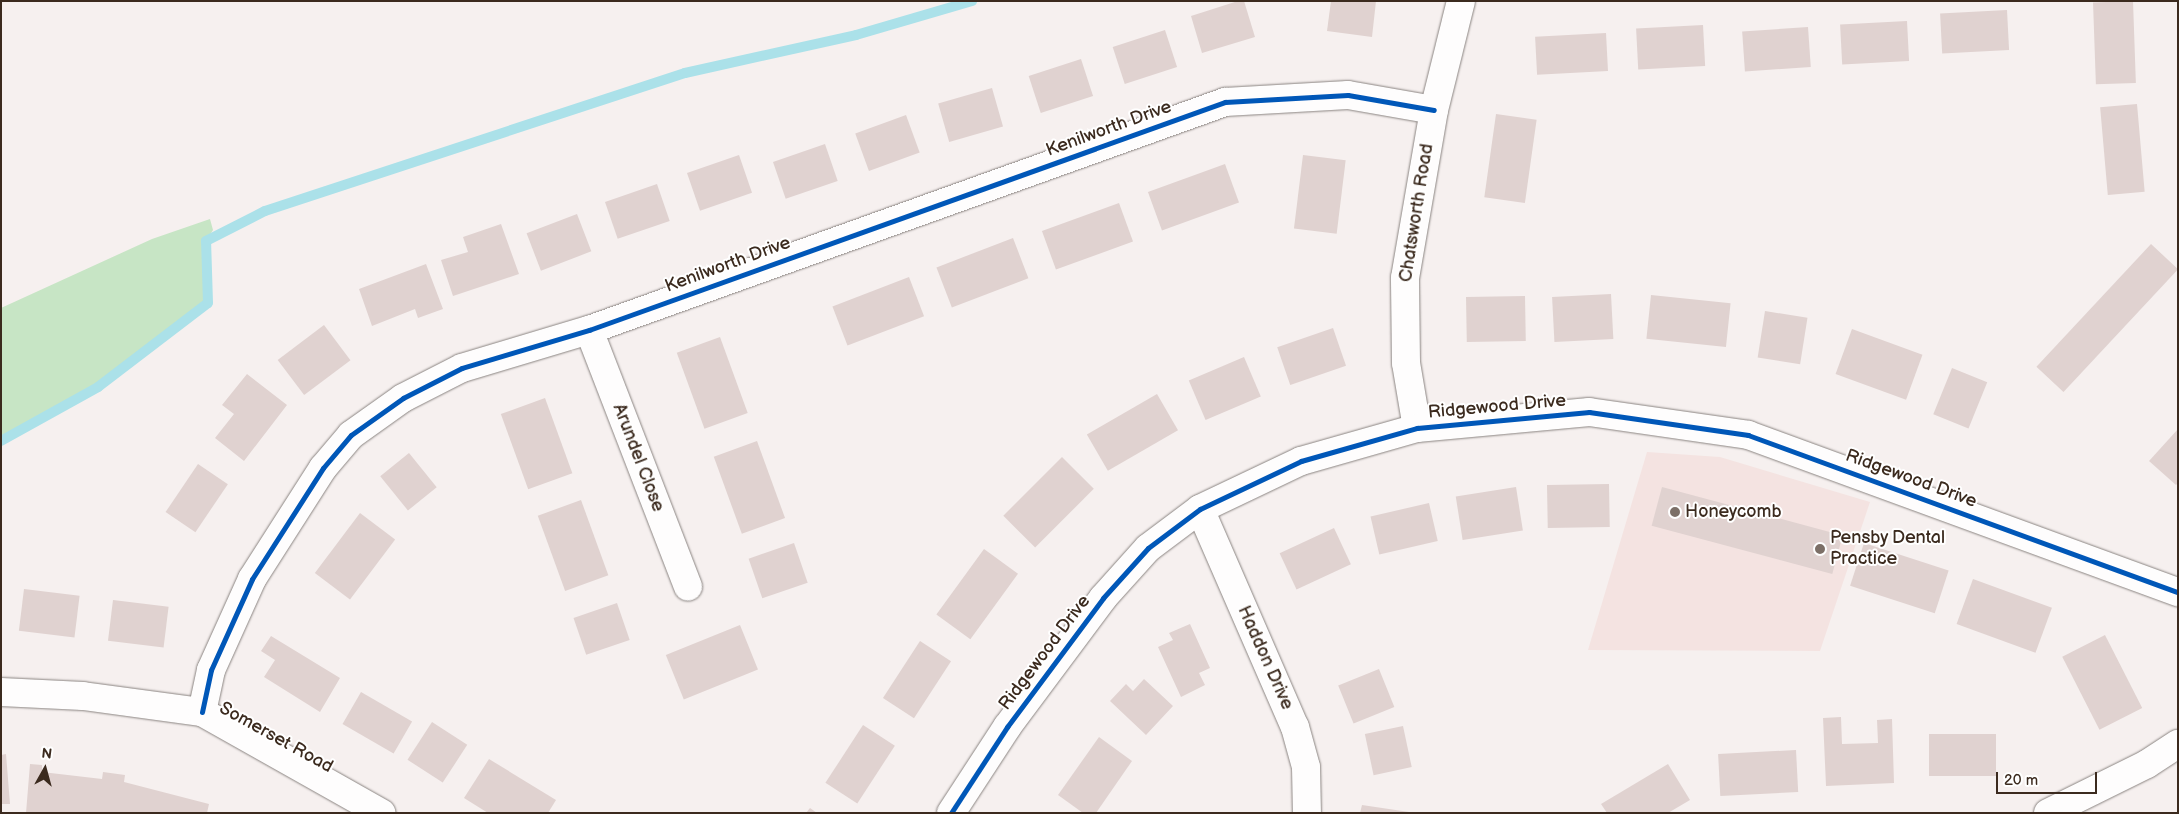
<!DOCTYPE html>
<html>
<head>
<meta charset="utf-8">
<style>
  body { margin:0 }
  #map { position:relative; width:2179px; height:814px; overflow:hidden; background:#f6f0ef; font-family:"Balsamiq Sans",sans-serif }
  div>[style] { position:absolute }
  .built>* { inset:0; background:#f4e3e1 }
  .green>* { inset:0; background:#c7e5c5 }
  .stream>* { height:10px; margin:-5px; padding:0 5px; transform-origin:5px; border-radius:5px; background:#abe1e9 }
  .building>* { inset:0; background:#e0d2d0; transform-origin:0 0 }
  .roads { filter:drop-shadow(0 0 1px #8a8481) drop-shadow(0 0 1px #8a8481) }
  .street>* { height:28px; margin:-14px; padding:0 14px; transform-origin:14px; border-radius:14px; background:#fefdfd }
  .cycleway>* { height:5px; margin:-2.5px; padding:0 2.5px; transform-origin:2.5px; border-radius:2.5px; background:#0057b8 }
  .dots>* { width:14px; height:14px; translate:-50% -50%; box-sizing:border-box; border:2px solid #fff; border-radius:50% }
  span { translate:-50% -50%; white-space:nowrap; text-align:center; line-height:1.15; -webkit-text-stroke:4px #fff; paint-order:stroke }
  .street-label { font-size:18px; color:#3b2a1e }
  .poi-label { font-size:18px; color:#3b2a1e }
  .left { translate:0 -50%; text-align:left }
  .frame { position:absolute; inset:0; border:2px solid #3b2a1e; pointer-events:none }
  .north { position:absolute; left:20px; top:744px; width:50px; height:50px; -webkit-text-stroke:4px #fff; paint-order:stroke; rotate:7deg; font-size:14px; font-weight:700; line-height:20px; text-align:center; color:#3b2a1e }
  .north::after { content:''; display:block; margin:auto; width:18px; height:22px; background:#3b2a1e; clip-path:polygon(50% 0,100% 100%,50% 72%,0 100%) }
  .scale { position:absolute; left:1996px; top:772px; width:101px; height:22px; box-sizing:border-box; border:2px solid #3b2a1e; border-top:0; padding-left:6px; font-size:15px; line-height:18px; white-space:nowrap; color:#3b2a1e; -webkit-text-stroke:4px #fff; paint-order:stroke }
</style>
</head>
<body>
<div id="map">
  <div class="built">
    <div style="clip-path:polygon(1647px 452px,1720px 457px,1870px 502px,1820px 651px,1588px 650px)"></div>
  </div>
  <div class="green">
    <div style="clip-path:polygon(210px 219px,213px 230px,206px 241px,208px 303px,98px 387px,1px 441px,1px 308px,152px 239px)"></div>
  </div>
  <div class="stream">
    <div style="left:1px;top:441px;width:111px;rotate:-29.1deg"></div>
    <div style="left:98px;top:387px;width:138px;rotate:-37.4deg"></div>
    <div style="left:208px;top:303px;width:62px;rotate:-91.8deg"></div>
    <div style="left:206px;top:241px;width:66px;rotate:-27deg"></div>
    <div style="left:265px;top:211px;width:442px;rotate:-18.2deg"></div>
    <div style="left:685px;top:73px;width:175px;rotate:-12.5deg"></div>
    <div style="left:856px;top:35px;width:121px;rotate:-16.3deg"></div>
  </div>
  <div class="building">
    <div style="clip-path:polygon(1238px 1px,1244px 1px,1255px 37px,1202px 53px,1191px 16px)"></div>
    <div style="clip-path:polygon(1331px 1px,1376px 1px,1372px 37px,1327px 31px)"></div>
    <div style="left:2133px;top:1px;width:82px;height:40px;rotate:88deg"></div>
    <div style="left:2007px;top:10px;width:40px;height:67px;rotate:87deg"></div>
    <div style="left:1907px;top:21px;width:40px;height:67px;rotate:87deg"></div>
    <div style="left:1703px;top:25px;width:41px;height:67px;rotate:87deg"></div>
    <div style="left:1808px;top:27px;width:40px;height:66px;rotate:86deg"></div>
    <div style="left:1165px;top:30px;width:39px;height:55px;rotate:72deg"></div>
    <div style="left:1606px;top:33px;width:38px;height:71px;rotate:87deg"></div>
    <div style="left:1081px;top:59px;width:39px;height:55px;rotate:72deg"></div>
    <div style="left:992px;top:88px;width:40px;height:56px;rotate:74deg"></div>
    <div style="left:2137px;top:104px;width:88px;height:37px;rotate:85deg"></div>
    <div style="left:1496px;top:114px;width:41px;height:84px;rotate:8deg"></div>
    <div style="left:906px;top:115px;width:40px;height:54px;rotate:70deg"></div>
    <div style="left:825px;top:144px;width:39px;height:55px;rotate:71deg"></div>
    <div style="left:739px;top:155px;width:40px;height:55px;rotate:71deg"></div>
    <div style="left:1303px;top:155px;width:43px;height:74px;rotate:7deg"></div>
    <div style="left:1225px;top:164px;width:41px;height:82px;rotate:70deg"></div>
    <div style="left:657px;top:184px;width:39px;height:55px;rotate:71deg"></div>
    <div style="left:1119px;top:203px;width:41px;height:82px;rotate:70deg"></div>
    <div style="left:577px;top:214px;width:40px;height:54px;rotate:69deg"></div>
    <div style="clip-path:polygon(501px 224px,519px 274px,453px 296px,441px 260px,468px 252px,463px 237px)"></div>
    <div style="left:1013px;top:238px;width:43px;height:82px;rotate:69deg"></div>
    <div style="left:2151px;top:244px;width:37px;height:168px;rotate:43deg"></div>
    <div style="clip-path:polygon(426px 264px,443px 309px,418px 318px,415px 309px,372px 326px,359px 289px)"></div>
    <div style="left:909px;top:277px;width:42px;height:82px;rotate:69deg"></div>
    <div style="left:1611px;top:294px;width:45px;height:59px;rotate:87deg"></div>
    <div style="left:1651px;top:295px;width:80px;height:44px;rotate:6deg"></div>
    <div style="left:1525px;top:296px;width:45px;height:59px;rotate:89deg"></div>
    <div style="left:1765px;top:311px;width:43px;height:47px;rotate:9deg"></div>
    <div style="left:324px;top:325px;width:44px;height:58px;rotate:53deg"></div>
    <div style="left:1333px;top:328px;width:40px;height:59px;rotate:71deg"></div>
    <div style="left:1852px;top:329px;width:75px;height:48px;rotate:20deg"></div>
    <div style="left:720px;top:337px;width:81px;height:46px;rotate:70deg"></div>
    <div style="left:1244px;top:357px;width:43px;height:60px;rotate:67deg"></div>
    <div style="left:1952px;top:368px;width:38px;height:50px;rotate:22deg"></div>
    <div style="clip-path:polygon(247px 374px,287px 405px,244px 461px,215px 438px,234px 414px,222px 405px)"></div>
    <div style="left:1157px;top:394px;width:42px;height:81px;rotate:60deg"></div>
    <div style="left:545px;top:398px;width:80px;height:47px;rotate:70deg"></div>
    <div style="clip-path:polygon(2178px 429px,2178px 483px,2176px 485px,2149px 461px)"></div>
    <div style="left:757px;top:441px;width:82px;height:46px;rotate:70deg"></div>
    <div style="left:409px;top:453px;width:44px;height:37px;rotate:51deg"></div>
    <div style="left:1062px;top:457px;width:45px;height:83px;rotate:45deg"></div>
    <div style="left:198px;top:464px;width:36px;height:58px;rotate:34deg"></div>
    <div style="left:1609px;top:484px;width:43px;height:62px;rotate:89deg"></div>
    <div style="left:1516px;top:487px;width:44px;height:61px;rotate:81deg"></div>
    <div style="left:1662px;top:487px;width:187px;height:40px;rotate:15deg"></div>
    <div style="left:581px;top:500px;width:80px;height:46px;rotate:70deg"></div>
    <div style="left:1429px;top:503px;width:39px;height:60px;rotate:77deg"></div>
    <div style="left:360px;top:513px;width:44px;height:75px;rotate:37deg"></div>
    <div style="left:1334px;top:528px;width:40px;height:60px;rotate:65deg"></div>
    <div style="left:794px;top:543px;width:42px;height:48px;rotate:71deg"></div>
    <div style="left:1864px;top:543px;width:89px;height:45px;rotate:18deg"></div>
    <div style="left:984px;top:549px;width:42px;height:81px;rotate:36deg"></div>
    <div style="left:1973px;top:579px;width:84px;height:48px;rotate:20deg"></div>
    <div style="left:24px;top:589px;width:56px;height:42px;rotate:7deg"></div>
    <div style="left:113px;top:600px;width:56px;height:41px;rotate:7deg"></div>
    <div style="left:617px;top:603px;width:39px;height:46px;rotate:71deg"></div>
    <div style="clip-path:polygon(1190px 624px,1210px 668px,1199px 673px,1205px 685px,1181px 697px,1158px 647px,1173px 640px,1169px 633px)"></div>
    <div style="left:740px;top:625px;width:48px;height:80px;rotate:68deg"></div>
    <div style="left:2105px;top:635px;width:82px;height:48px;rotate:63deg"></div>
    <div style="clip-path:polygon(271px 636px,340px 678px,320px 712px,264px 677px,275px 660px,261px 651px)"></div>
    <div style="left:920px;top:641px;width:37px;height:68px;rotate:33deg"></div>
    <div style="left:1379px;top:669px;width:41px;height:44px;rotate:68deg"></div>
    <div style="clip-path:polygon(1144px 679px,1173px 706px,1146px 735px,1110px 701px,1126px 684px,1133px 691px)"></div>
    <div style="left:361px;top:692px;width:59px;height:37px;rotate:30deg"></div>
    <div style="clip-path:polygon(1841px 717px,1842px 744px,1878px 743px,1877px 720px,1892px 719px,1894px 783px,1826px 786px,1823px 718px)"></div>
    <div style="left:432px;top:722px;width:42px;height:45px;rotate:33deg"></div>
    <div style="left:863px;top:725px;width:38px;height:69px;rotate:33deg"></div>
    <div style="left:1403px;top:726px;width:42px;height:39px;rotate:78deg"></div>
    <div style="left:1996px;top:734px;width:42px;height:67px;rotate:90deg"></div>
    <div style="clip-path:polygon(1099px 737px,1132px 761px,1096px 813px,1083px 813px,1058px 795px)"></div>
    <div style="left:1796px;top:750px;width:42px;height:78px;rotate:87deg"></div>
    <div style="clip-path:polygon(6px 754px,10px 804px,1px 804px,1px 755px)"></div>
    <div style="clip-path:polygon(489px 759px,556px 800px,548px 813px,488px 813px,464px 798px)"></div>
    <div style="clip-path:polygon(30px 764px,42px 765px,42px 772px,102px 779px,103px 772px,125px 775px,124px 782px,209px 804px,207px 813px,26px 813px)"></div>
    <div style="clip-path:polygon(1668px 764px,1690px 800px,1668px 813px,1607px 813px,1601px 804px)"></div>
    <div style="clip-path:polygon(1362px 805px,1409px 812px,1409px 813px,1360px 813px)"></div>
    <div style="clip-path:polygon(810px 808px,817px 813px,806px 813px)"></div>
  </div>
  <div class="roads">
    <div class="street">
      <div style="left:589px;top:330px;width:275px;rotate:68.9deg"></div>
      <div style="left:1417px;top:428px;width:66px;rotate:-99.6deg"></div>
      <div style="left:1406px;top:363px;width:85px;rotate:-90.7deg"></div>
      <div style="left:1405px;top:278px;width:170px;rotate:-80.2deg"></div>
      <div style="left:1434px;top:110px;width:112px;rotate:-76.1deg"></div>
      <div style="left:1200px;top:509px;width:238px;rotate:66.5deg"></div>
      <div style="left:1295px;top:727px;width:41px;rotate:74.6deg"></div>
      <div style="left:1306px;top:767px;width:46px;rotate:88.8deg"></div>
      <div style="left:1px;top:692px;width:82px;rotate:2.8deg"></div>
      <div style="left:83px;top:696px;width:120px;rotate:7.7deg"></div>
      <div style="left:202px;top:712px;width:206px;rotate:29.4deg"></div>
      <div style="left:202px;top:712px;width:43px;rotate:-77.9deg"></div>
      <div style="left:211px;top:670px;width:100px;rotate:-65.7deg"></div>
      <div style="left:252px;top:579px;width:132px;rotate:-57.4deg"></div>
      <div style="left:323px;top:468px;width:43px;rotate:-49.7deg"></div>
      <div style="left:351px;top:435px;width:64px;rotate:-35.4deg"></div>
      <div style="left:403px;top:398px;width:66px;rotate:-27deg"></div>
      <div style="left:462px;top:368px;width:133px;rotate:-16.7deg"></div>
      <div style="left:589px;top:330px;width:676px;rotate:-19.72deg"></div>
      <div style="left:1225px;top:102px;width:123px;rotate:-3.3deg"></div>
      <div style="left:1348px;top:95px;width:87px;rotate:9.9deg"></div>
      <div style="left:951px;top:813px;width:103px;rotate:-56.9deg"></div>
      <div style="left:1007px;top:727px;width:161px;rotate:-53.3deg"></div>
      <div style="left:1103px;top:598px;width:67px;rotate:-48deg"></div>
      <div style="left:1148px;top:548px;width:65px;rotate:-36.9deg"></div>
      <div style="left:1200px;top:509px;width:112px;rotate:-25.4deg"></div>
      <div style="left:1301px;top:461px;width:121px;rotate:-15.9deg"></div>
      <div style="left:1417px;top:428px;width:173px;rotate:-5.3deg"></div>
      <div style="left:1589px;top:412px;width:161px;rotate:8.2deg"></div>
      <div style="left:1748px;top:435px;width:458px;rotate:20.1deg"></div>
      <div style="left:2048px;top:813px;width:110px;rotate:-26.3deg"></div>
      <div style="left:2147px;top:764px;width:37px;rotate:-33deg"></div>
    </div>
  </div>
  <div class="cycleway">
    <div style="left:202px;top:712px;width:43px;rotate:-77.9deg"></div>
    <div style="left:211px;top:670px;width:100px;rotate:-65.7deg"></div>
    <div style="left:252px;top:579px;width:132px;rotate:-57.4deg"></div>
    <div style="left:323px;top:468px;width:43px;rotate:-49.7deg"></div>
    <div style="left:351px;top:435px;width:64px;rotate:-35.4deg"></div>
    <div style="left:403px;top:398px;width:66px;rotate:-27deg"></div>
    <div style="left:462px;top:368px;width:133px;rotate:-16.7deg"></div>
    <div style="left:589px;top:330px;width:676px;rotate:-19.72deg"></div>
    <div style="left:1225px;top:102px;width:123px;rotate:-3.3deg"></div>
    <div style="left:1348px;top:95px;width:87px;rotate:9.9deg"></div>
    <div style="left:951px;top:813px;width:103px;rotate:-56.9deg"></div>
    <div style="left:1007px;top:727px;width:161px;rotate:-53.3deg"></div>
    <div style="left:1103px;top:598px;width:67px;rotate:-48deg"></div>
    <div style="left:1148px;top:548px;width:65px;rotate:-36.9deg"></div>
    <div style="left:1200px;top:509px;width:112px;rotate:-25.4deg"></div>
    <div style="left:1301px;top:461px;width:121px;rotate:-15.9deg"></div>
    <div style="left:1417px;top:428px;width:173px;rotate:-5.3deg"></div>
    <div style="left:1589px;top:412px;width:161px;rotate:8.2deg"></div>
    <div style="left:1748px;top:435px;width:458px;rotate:20.1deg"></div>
  </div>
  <div class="dots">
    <div style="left:1675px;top:512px;background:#7c6f67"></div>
    <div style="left:1820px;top:549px;background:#7c6f67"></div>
  </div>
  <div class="street-label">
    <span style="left:1109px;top:129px;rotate:-20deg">Kenilworth Drive</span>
    <span style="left:1417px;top:213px;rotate:-81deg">Chatsworth Road</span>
    <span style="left:728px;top:265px;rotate:-20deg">Kenilworth Drive</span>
    <span style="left:1497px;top:407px;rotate:-5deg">Ridgewood Drive</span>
    <span style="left:638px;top:458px;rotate:69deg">Arundel Close</span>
    <span style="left:1911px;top:479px;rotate:20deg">Ridgewood Drive</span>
    <span style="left:1045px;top:653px;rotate:-53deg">Ridgewood Drive</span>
    <span style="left:1265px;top:658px;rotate:66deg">Haddon Drive</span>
    <span style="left:276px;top:738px;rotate:29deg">Somerset Road</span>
  </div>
  <div class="poi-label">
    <span class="left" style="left:1685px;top:512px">Honeycomb</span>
    <span class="left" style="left:1830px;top:549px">Pensby Dental<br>Practice</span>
  </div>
  <div class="frame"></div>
  <div class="north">N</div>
  <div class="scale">20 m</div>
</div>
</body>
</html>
